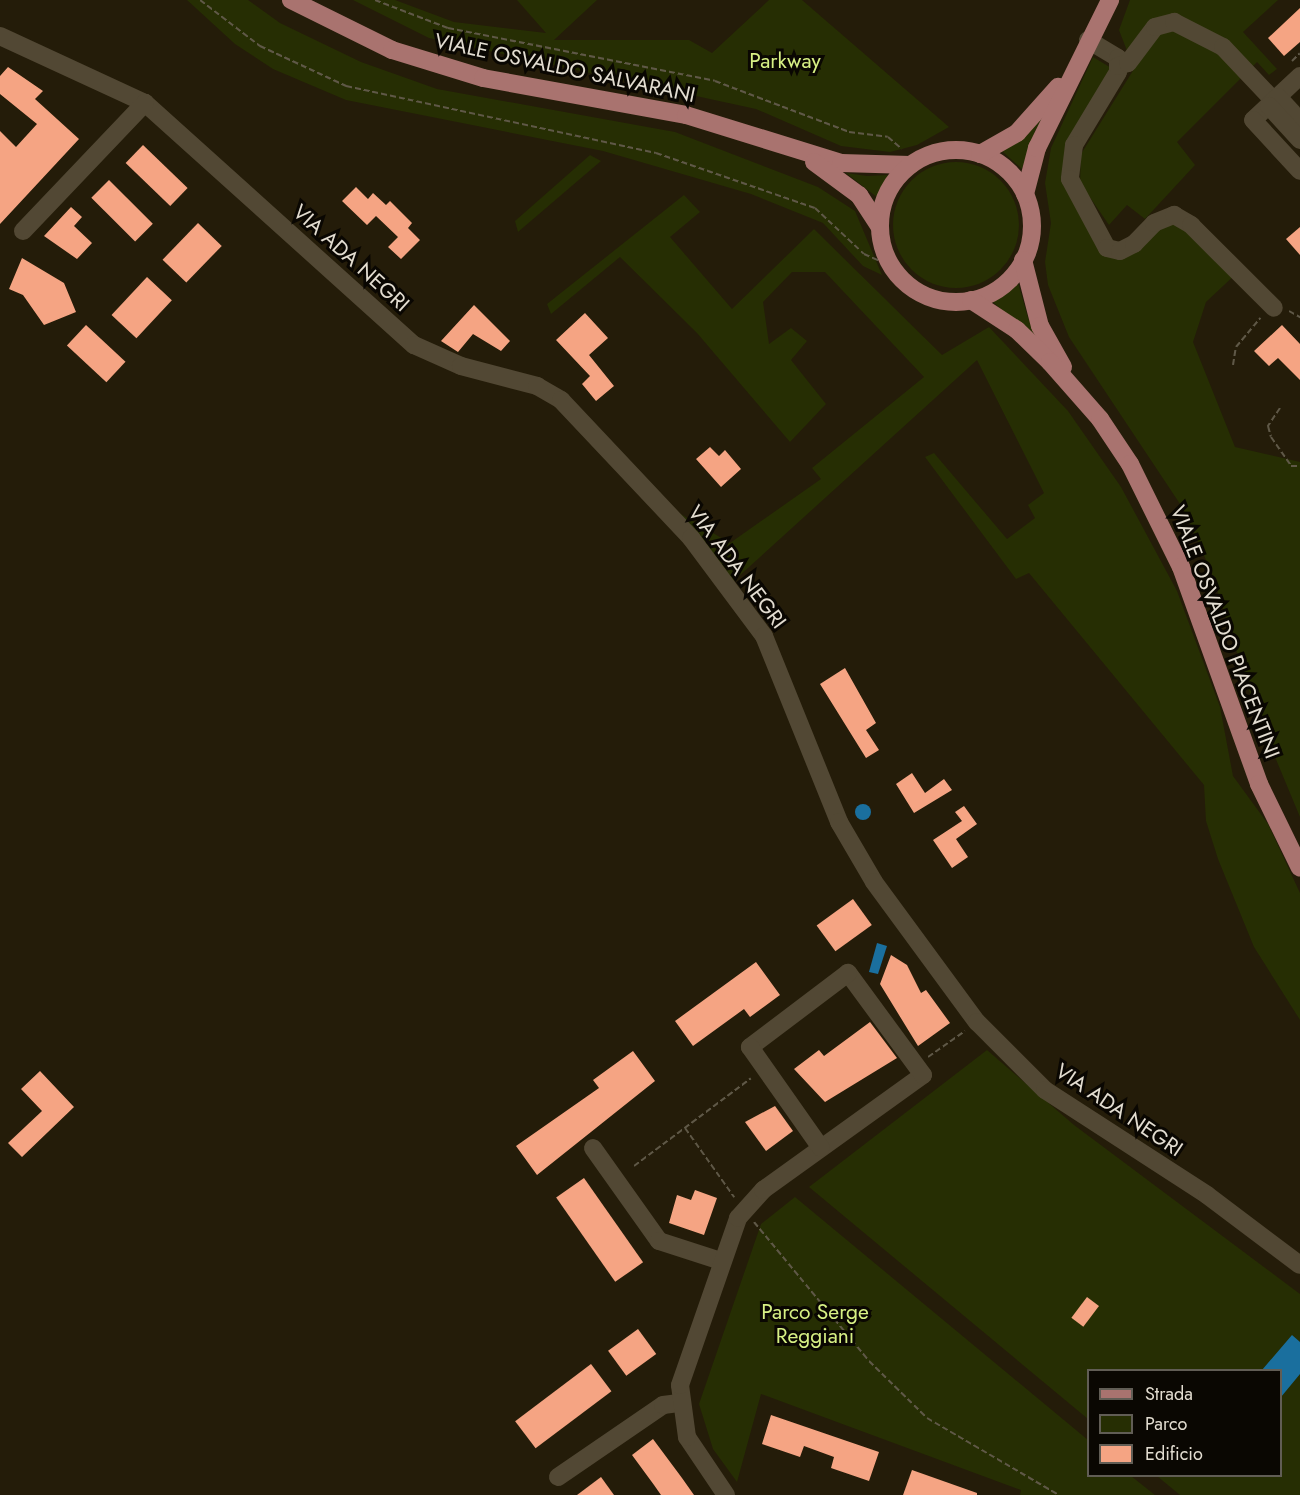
<!DOCTYPE html>
<html>
<head>
<meta charset="utf-8">
<style>
  body { margin:0 }
  #map { position:relative; width:1300px; height:1495px; overflow:hidden; background:#241c09; font-family:Jost,sans-serif }
  div>[style] { position:absolute }
  .green>* { inset:0; background:#262e03 }
  .round { border-radius:50% }
  .water>* { inset:0; background:#1a6f9e }
  .building>* { inset:0; background:#f5a483; transform-origin:0 0 }
  .path>* { height:2px; margin-top:-1px; transform-origin:0; background:repeating-linear-gradient(90deg,#5f5847 0 6px,transparent 0 9px) }
  .minor>* { height:18px; margin:-9px; padding:0 9px; transform-origin:9px; border-radius:9px; background:#524834 }
  .major>* { height:18px; margin:-9px; padding:0 9px; transform-origin:9px; border-radius:9px; background:#a9736f }
  .major>.ring { margin:-9px; padding:0; box-sizing:content-box; background:none; border:18px solid #a9736f; border-radius:50% }
  span { translate:-50% -50%; white-space:nowrap; text-align:center; line-height:1.15; -webkit-text-stroke:6px #0a0702; paint-order:stroke }
  .park-label { font-size:21px; color:#d7f084 }
  .street-label { font-size:21px; color:#e3ddd1 }
  .legend { position:absolute; left:1087px; top:1369px; width:195px; height:108px; box-sizing:border-box; background:#0a0702; border:2px solid #615d55; margin:0; padding:8px 10px; list-style:none; font-size:18px; color:#e3ddd1 }
  .legend li { display:flex; align-items:center; gap:12px; height:30px }
  .legend b { width:30px; border:2px solid #615d55 }
</style>
</head>
<body>
<div id="map">
  <div class="green">
    <div style="clip-path:polygon(187px 0,248px 0,280px 23px,361px 62px,437px 89px,675px 132px,818px 187px,855px 211px,882px 275px,863px 266px,823px 223px,751px 194px,603px 151px,346px 100px,273px 69px,235px 44px)"></div>
    <div style="clip-path:polygon(353px 0,395px 0,454px 22px,546px 33px,517px 0,597px 0,554px 40px,689px 40px,712px 53px,769px 0,802px 0,949px 127px,917px 145px,890px 152px,841px 146px,756px 109px,429px 38px)"></div>
    <div style="clip-path:polygon(1130px 0,1278px 0,1243px 32px,1277px 69px,1269px 75px,1257px 62px,1177px 142px,1195px 165px,1145px 219px,1127px 205px,1109px 225px,1080px 183px,1081px 154px,1134px 69px,1119px 30px)"></div>
    <div style="clip-path:polygon(1093px 57px,1118px 72px,1074px 145px,1070px 179px,1120px 250px,1166px 215px,1238px 272px,1206px 302px,1193px 342px,1235px 447px,1300px 462px,1300px 817px,1255px 709px,1211px 571px,1182px 507px,1069px 337px,1048px 285px,1045px 262px,1051px 223px,1045px 183px,1051px 148px)"></div>
    <div style="clip-path:polygon(1047px 113px,1035px 131px,1022px 169px,1002px 151px,1024px 138px)"></div>
    <div style="clip-path:polygon(590px 155px,601px 161px,518px 232px,515px 221px)"></div>
    <div class="round" style="left:893px;top:162px;width:126px;height:126px"></div>
    <div style="clip-path:polygon(846px 173px,867px 176px,888px 175px,878px 198px)"></div>
    <div style="clip-path:polygon(684px 195px,700px 212px,670px 237px,732px 309px,814px 229px,942px 355px,989px 327px,1068px 411px,1121px 487px,1177px 591px,1220px 707px,1233px 776px,1268px 824px,1300px 893px,1300px 1020px,1254px 947px,1218px 859px,1206px 821px,1204px 785px,1029px 573px,1016px 579px,925px 457px,934px 453px,1007px 539px,1035px 518px,1028px 505px,1044px 493px,977px 360px,727px 587px,657px 500px,730px 543px,821px 479px,812px 468px,924px 377px,825px 272px,792px 272px,763px 302px,769px 344px,791px 328px,807px 341px,791px 360px,826px 404px,790px 442px,697px 333px,620px 257px,551px 314px,547px 304px)"></div>
    <div style="clip-path:polygon(1018px 283px,1028px 318px,1046px 350px,993px 302px)"></div>
    <div style="clip-path:polygon(987px 1050px,1074px 1125px,1300px 1294px,1300px 1495px,1180px 1495px,1157px 1476px,1280px 1476px,1280px 1370px,1088px 1370px,1088px 1419px,809px 1187px)"></div>
    <div style="clip-path:polygon(795px 1197px,1088px 1440px,1088px 1476px,1131px 1476px,1155px 1495px,1020px 1495px,1021px 1490px,761px 1394px,737px 1482px,713px 1449px,699px 1404px,761px 1224px)"></div>
  </div>
  <div class="water">
    <div class="round" style="left:855px;top:804px;width:16px;height:16px"></div>
    <div style="clip-path:polygon(877px 943px,887px 946px,878px 974px,869px 972px)"></div>
    <div style="clip-path:polygon(1292px 1335px,1300px 1342px,1300px 1374px,1281px 1397px,1280px 1370px,1262px 1370px)"></div>
  </div>
  <div class="building">
    <div style="clip-path:polygon(1300px 8px,1300px 42px,1284px 56px,1268px 38px)"></div>
    <div style="clip-path:polygon(8px 67px,43px 91px,35px 99px,79px 139px,0 224px,0 131px,16px 147px,37px 124px,0 94px,0 76px)"></div>
    <div style="left:143px;top:145px;width:62px;height:25px;rotate:44deg"></div>
    <div style="left:109px;top:180px;width:62px;height:25px;rotate:45deg"></div>
    <div style="clip-path:polygon(356px 187px,368px 199px,373px 193px,386px 205px,390px 201px,412px 223px,408px 228px,420px 240px,401px 259px,388px 247px,398px 237px,376px 216px,367px 225px,342px 201px)"></div>
    <div style="clip-path:polygon(71px 207px,82px 217px,74px 226px,92px 243px,77px 259px,44px 236px)"></div>
    <div style="left:198px;top:223px;width:33px;height:51px;rotate:44deg"></div>
    <div style="clip-path:polygon(1300px 227px,1300px 255px,1286px 239px)"></div>
    <div style="clip-path:polygon(22px 258px,64px 283px,76px 312px,44px 325px,23px 295px,9px 289px)"></div>
    <div style="left:147px;top:277px;width:34px;height:52px;rotate:43deg"></div>
    <div style="clip-path:polygon(474px 305px,510px 341px,501px 351px,473px 334px,458px 352px,441px 341px)"></div>
    <div style="clip-path:polygon(585px 313px,608px 338px,589px 355px,614px 386px,596px 401px,582px 384px,590px 376px,556px 340px)"></div>
    <div style="left:86px;top:325px;width:54px;height:28px;rotate:43deg"></div>
    <div style="clip-path:polygon(1282px 325px,1300px 344px,1300px 380px,1278px 358px,1269px 366px,1254px 351px)"></div>
    <div style="clip-path:polygon(710px 447px,719px 456px,725px 450px,741px 469px,721px 487px,696px 459px)"></div>
    <div style="clip-path:polygon(845px 668px,876px 723px,866px 730px,879px 750px,866px 758px,820px 684px)"></div>
    <div style="clip-path:polygon(912px 773px,925px 793px,944px 779px,952px 790px,914px 813px,896px 784px)"></div>
    <div style="clip-path:polygon(964px 806px,977px 824px,956px 839px,968px 857px,952px 868px,933px 840px,962px 821px,955px 812px)"></div>
    <div style="left:853px;top:899px;width:32px;height:45px;rotate:54deg"></div>
    <div style="clip-path:polygon(891px 955px,907px 965px,921px 993px,926px 990px,950px 1023px,918px 1046px,880px 984px)"></div>
    <div style="clip-path:polygon(756px 962px,780px 995px,750px 1017px,744px 1009px,693px 1046px,675px 1021px)"></div>
    <div style="clip-path:polygon(870px 1022px,897px 1058px,825px 1102px,794px 1069px,819px 1050px,824px 1056px)"></div>
    <div style="clip-path:polygon(633px 1051px,655px 1081px,537px 1175px,516px 1146px,599px 1088px,593px 1080px)"></div>
    <div style="clip-path:polygon(40px 1071px,74px 1107px,22px 1157px,8px 1143px,42px 1111px,21px 1089px)"></div>
    <div style="clip-path:polygon(775px 1106px,793px 1131px,766px 1151px,745px 1122px)"></div>
    <div style="left:584px;top:1178px;width:103px;height:34px;rotate:55deg"></div>
    <div style="clip-path:polygon(695px 1190px,717px 1198px,704px 1235px,669px 1223px,677px 1195px,691px 1200px)"></div>
    <div style="left:1087px;top:1297px;width:15px;height:26px;rotate:37deg"></div>
    <div style="left:638px;top:1329px;width:31px;height:37px;rotate:54deg"></div>
    <div style="left:591px;top:1364px;width:34px;height:95px;rotate:53deg"></div>
    <div style="clip-path:polygon(771px 1415px,879px 1452px,869px 1481px,831px 1468px,834px 1457px,804px 1446px,800px 1457px,762px 1444px)"></div>
    <div style="clip-path:polygon(653px 1439px,682px 1478px,694px 1495px,661px 1495px,654px 1485px,632px 1455px)"></div>
    <div style="clip-path:polygon(912px 1470px,977px 1493px,977px 1495px,903px 1495px)"></div>
    <div style="clip-path:polygon(601px 1477px,614px 1495px,577px 1495px)"></div>
  </div>
  <div class="path">
    <div style="left:200px;top:0;width:76px;rotate:37.5deg"></div>
    <div style="left:260px;top:46px;width:95px;rotate:24.9deg"></div>
    <div style="left:346px;top:86px;width:317px;rotate:12.2deg"></div>
    <div style="left:656px;top:153px;width:168px;rotate:19.1deg"></div>
    <div style="left:815px;top:208px;width:67px;rotate:43.2deg"></div>
    <div style="left:864px;top:254px;width:17px;rotate:24deg"></div>
    <div style="left:880px;top:261px;width:9px;rotate:-21deg"></div>
    <div style="left:375px;top:0;width:78px;rotate:21deg"></div>
    <div style="left:448px;top:28px;width:272px;rotate:11.2deg"></div>
    <div style="left:715px;top:81px;width:143px;rotate:20.8deg"></div>
    <div style="left:849px;top:132px;width:39px;rotate:7deg"></div>
    <div style="left:888px;top:137px;width:18px;rotate:41deg"></div>
    <div style="left:1292px;top:61px;width:11px;rotate:-45deg"></div>
    <div style="left:1289px;top:311px;width:13px;rotate:29deg"></div>
    <div style="left:1233px;top:365px;width:18px;rotate:-81deg"></div>
    <div style="left:1236px;top:347px;width:38px;rotate:-50deg"></div>
    <div style="left:1280px;top:408px;width:22px;rotate:124deg"></div>
    <div style="left:1268px;top:426px;width:11px;rotate:75deg"></div>
    <div style="left:1271px;top:437px;width:35px;rotate:55deg"></div>
    <div style="left:1291px;top:466px;width:9px"></div>
    <div style="left:928px;top:1057px;width:45px;rotate:-35.1deg"></div>
    <div style="left:685px;top:1128px;width:85px;rotate:54.6deg"></div>
    <div style="left:634px;top:1166px;width:146px;rotate:-36.9deg"></div>
    <div style="left:754px;top:1222px;width:180px;rotate:50.4deg"></div>
    <div style="left:869px;top:1361px;width:81px;rotate:44.5deg"></div>
    <div style="left:927px;top:1418px;width:153px;rotate:30.3deg"></div>
  </div>
  <div class="minor">
    <div style="left:0;top:36px;width:160px;rotate:24.8deg"></div>
    <div style="left:145px;top:103px;width:362px;rotate:42deg"></div>
    <div style="left:414px;top:345px;width:51px;rotate:24.1deg"></div>
    <div style="left:461px;top:366px;width:79px;rotate:14.7deg"></div>
    <div style="left:537px;top:386px;width:28px;rotate:30deg"></div>
    <div style="left:561px;top:400px;width:190px;rotate:46.7deg"></div>
    <div style="left:691px;top:538px;width:122px;rotate:53.3deg"></div>
    <div style="left:764px;top:636px;width:201px;rotate:68deg"></div>
    <div style="left:839px;top:822px;width:69px;rotate:59.7deg"></div>
    <div style="left:874px;top:882px;width:174px;rotate:53.7deg"></div>
    <div style="left:977px;top:1022px;width:96px;rotate:45deg"></div>
    <div style="left:1045px;top:1090px;width:193px;rotate:32.9deg"></div>
    <div style="left:1207px;top:1195px;width:116px;rotate:37deg"></div>
    <div style="left:1088px;top:40px;width:35px;rotate:31deg"></div>
    <div style="left:1118px;top:58px;width:14px;rotate:90deg"></div>
    <div style="left:1118px;top:72px;width:85px;rotate:121.1deg"></div>
    <div style="left:1074px;top:145px;width:34px;rotate:97deg"></div>
    <div style="left:1070px;top:179px;width:78px;rotate:61.8deg"></div>
    <div style="left:1107px;top:248px;width:13px;rotate:13deg"></div>
    <div style="left:1120px;top:251px;width:16px;rotate:-27deg"></div>
    <div style="left:1134px;top:244px;width:29px;rotate:-46deg"></div>
    <div style="left:1154px;top:223px;width:22px;rotate:-22deg"></div>
    <div style="left:1174px;top:215px;width:20px;rotate:30deg"></div>
    <div style="left:1191px;top:225px;width:117px;rotate:45deg"></div>
    <div style="left:1118px;top:66px;width:10px;rotate:-17deg"></div>
    <div style="left:1128px;top:63px;width:45px;rotate:-53.1deg"></div>
    <div style="left:1155px;top:27px;width:20px;rotate:-15deg"></div>
    <div style="left:1174px;top:22px;width:55px;rotate:27deg"></div>
    <div style="left:1223px;top:47px;width:74px;rotate:46.6deg"></div>
    <div style="left:1300px;top:76px;width:64px;rotate:136.9deg"></div>
    <div style="left:1253px;top:120px;width:69px;rotate:47.3deg"></div>
    <div style="left:1278px;top:97px;width:33px;rotate:47deg"></div>
    <div style="left:1269px;top:106px;width:46px;rotate:47.6deg"></div>
    <div style="left:23px;top:231px;width:177px;rotate:-46.4deg"></div>
    <div style="left:593px;top:1148px;width:114px;rotate:54.6deg"></div>
    <div style="left:659px;top:1241px;width:65px;rotate:17.9deg"></div>
    <div style="left:558px;top:1477px;width:127px;rotate:-34.4deg"></div>
    <div style="left:663px;top:1405px;width:16px;rotate:-7deg"></div>
    <div style="left:726px;top:1495px;width:70px;rotate:-123.9deg"></div>
    <div style="left:687px;top:1437px;width:52px;rotate:-97.7deg"></div>
    <div style="left:680px;top:1385px;width:177px;rotate:-70.8deg"></div>
    <div style="left:738px;top:1218px;width:38px;rotate:-48deg"></div>
    <div style="left:763px;top:1190px;width:197px;rotate:-35.7deg"></div>
    <div style="left:923px;top:1075px;width:127px;rotate:-126.3deg"></div>
    <div style="left:848px;top:973px;width:123px;rotate:142.9deg"></div>
    <div style="left:750px;top:1047px;width:123px;rotate:54.9deg"></div>
  </div>
  <div class="major">
    <div style="left:291px;top:0;width:113px;rotate:26.3deg"></div>
    <div style="left:392px;top:50px;width:95px;rotate:17.1deg"></div>
    <div style="left:483px;top:78px;width:206px;rotate:10.3deg"></div>
    <div style="left:686px;top:115px;width:162px;rotate:17.2deg"></div>
    <div style="left:841px;top:163px;width:69px;rotate:1.7deg"></div>
    <div class="ring" style="left:880px;top:150px;width:134px;height:134px"></div>
    <div style="left:980px;top:154px;width:43px;rotate:-29.6deg"></div>
    <div style="left:1017px;top:133px;width:62px;rotate:-48.3deg"></div>
    <div style="left:814px;top:162px;width:56px;rotate:36.3deg"></div>
    <div style="left:859px;top:195px;width:38px;rotate:57deg"></div>
    <div style="left:1025px;top:194px;width:48px;rotate:-75.4deg"></div>
    <div style="left:1037px;top:148px;width:165px;rotate:-63.7deg"></div>
    <div style="left:1023px;top:260px;width:68px;rotate:75.6deg"></div>
    <div style="left:1040px;top:326px;width:47px;rotate:60.7deg"></div>
    <div style="left:971px;top:300px;width:55px;rotate:33.1deg"></div>
    <div style="left:1017px;top:330px;width:46px;rotate:44.1deg"></div>
    <div style="left:1050px;top:362px;width:76px;rotate:48.7deg"></div>
    <div style="left:1100px;top:419px;width:54px;rotate:56.3deg"></div>
    <div style="left:1130px;top:464px;width:115px;rotate:63.7deg"></div>
    <div style="left:1181px;top:567px;width:231px;rotate:70.2deg"></div>
    <div style="left:1259px;top:784px;width:93px;rotate:64deg"></div>
  </div>
  <div class="park-label">
    <span style="left:785px;top:61px">Parkway</span>
    <span style="left:815px;top:1324px">Parco Serge<br>Reggiani</span>
  </div>
  <div class="street-label">
    <span style="left:565px;top:68px;rotate:12deg">VIALE OSVALDO SALVARANI</span>
    <span style="left:351px;top:258px;rotate:42deg">VIA ADA NEGRI</span>
    <span style="left:737px;top:567px;rotate:53deg">VIA ADA NEGRI</span>
    <span style="left:1225px;top:632px;rotate:69deg">VIALE OSVALDO PIACENTINI</span>
    <span style="left:1119px;top:1110px;rotate:34deg">VIA ADA NEGRI</span>
  </div>
  <ul class="legend">
  <li><b style="height:8px;background:#a9736f"></b>Strada</li>
  <li><b style="height:16px;background:#262e03"></b>Parco</li>
  <li><b style="height:16px;background:#f5a483"></b>Edificio</li>
  </ul>
</div>
</body>
</html>
